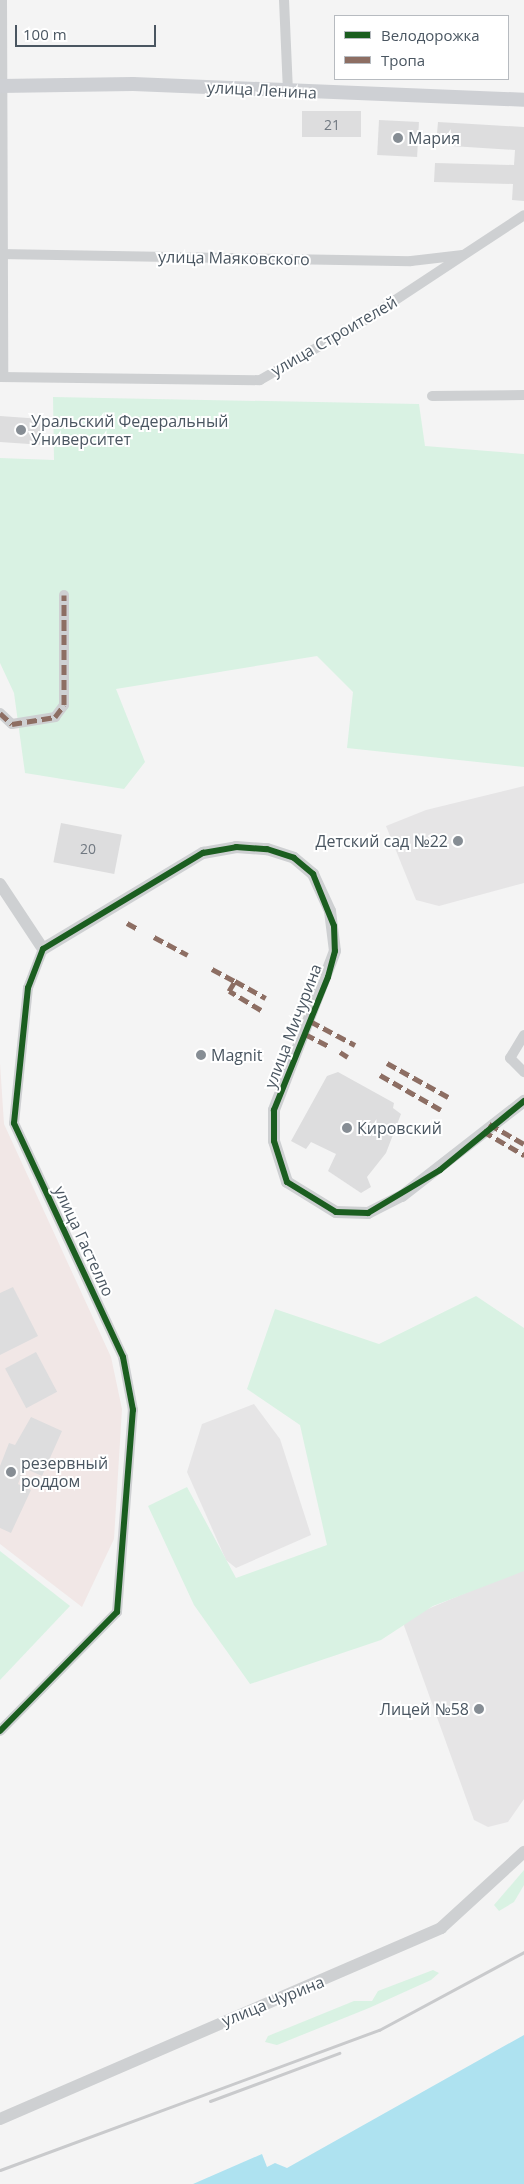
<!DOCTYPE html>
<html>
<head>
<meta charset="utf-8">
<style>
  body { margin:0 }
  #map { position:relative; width:524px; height:2184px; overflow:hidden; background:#f4f4f4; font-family:"Open Sans",sans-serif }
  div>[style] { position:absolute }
  .education>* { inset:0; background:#e6e5e6 }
  .medical>* { inset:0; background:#f1e7e6 }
  .green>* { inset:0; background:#d9f2e3 }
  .water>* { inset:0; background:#aee2f0 }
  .building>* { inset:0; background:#ddddde; transform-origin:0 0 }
  .minor>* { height:10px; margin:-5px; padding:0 5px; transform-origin:5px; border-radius:5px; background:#ced0d2 }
  .tertiary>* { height:12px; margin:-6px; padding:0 6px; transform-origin:6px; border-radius:6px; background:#ced0d2 }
  .secondary>* { height:14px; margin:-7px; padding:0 7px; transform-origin:7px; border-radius:7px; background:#ced0d4 }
  .rail>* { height:3px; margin:-1.5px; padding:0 1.5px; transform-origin:1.5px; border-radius:1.5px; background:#c9cacc }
  .quiet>* { height:5px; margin-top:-2.5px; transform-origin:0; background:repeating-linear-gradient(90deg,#8d6e63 0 10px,transparent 0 15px) }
  .cycleway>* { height:6px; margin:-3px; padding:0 3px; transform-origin:3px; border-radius:3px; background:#1b5e20 }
  .dots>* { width:14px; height:14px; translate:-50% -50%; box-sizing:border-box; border:2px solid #fff; border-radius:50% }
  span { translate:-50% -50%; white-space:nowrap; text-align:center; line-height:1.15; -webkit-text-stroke:4px #fff; paint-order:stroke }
  .number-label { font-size:14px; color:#707881 }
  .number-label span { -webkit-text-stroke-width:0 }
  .street-label { font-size:16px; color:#4a5661 }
  .poi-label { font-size:16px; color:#4a5661 }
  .left { translate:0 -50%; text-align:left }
  .right { translate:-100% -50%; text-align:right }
  .legend { position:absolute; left:334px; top:15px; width:175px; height:65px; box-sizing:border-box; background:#fff; border:1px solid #b7bbc0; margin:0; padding:6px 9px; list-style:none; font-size:15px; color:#4a5661 }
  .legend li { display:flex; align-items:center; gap:10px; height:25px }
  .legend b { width:25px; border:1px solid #b7bbc0 }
  .scale { position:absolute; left:15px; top:25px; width:141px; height:22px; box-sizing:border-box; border:2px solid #4a5661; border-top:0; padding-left:6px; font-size:15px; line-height:18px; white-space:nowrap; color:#4a5661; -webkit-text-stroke:4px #fff; paint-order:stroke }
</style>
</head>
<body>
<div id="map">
  <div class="education">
    <div style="clip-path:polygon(524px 786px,524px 883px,439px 906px,416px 900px,386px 826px,426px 810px)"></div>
    <div style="clip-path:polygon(254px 1404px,280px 1439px,311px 1535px,236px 1568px,226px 1560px,187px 1472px,202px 1424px)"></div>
    <div style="clip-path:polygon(524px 1568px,524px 1799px,508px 1822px,488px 1827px,474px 1820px,402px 1620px)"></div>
  </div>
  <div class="medical">
    <div style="clip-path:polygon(0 1063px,4px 1124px,111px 1357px,122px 1409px,114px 1539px,82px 1607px,0 1544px)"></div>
  </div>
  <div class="green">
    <div style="clip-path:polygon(53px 397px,419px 404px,425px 446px,524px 454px,524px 767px,347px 748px,353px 692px,317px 656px,116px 689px,145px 762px,124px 789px,25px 773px,14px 693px,0 663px,0 458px,54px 460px)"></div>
    <div style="clip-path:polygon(476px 1296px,524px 1328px,524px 1571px,433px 1606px,381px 1640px,250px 1684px,194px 1605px,148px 1506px,187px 1487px,236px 1578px,327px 1545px,300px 1425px,247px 1389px,275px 1309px,379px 1344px)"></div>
    <div style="clip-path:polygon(0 1551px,70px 1606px,0 1680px)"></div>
    <div style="clip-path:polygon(524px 1870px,524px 1885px,514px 1902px,499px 1911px,494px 1905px)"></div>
    <div style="clip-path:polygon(433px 1970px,439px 1973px,431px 1980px,369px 2008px,277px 2045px,265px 2042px,268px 2036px,354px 2001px,372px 2001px,378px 1991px)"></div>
  </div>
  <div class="water">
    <div style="clip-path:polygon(524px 2035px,524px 2184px,193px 2184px,262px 2154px,267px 2167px,275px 2163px,287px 2168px)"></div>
  </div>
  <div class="building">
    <div style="left:361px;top:111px;width:26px;height:59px;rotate:90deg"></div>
    <div style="left:379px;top:120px;width:40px;height:35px;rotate:3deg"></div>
    <div style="clip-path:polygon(438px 122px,524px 127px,524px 201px,512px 200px,513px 184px,434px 182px,435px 163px,514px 165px,515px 150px,436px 145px)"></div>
    <div style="left:0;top:416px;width:42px;height:26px;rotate:4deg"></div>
    <div style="left:61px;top:823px;width:62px;height:40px;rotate:11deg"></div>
    <div style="clip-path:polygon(338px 1072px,394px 1103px,393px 1108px,401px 1114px,386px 1153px,367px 1177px,371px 1187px,361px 1193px,328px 1171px,336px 1154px,311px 1142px,306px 1149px,291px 1141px,327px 1076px)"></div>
    <div style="clip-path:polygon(13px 1287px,38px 1336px,0 1355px,0 1293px)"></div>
    <div style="left:36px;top:1352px;width:45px;height:35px;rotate:62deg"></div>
    <div style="clip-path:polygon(31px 1417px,62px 1431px,42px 1476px,24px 1468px,18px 1484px,31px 1490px,11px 1533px,0 1528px,0 1466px,9px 1443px,15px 1445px)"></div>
  </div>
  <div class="minor">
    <div style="left:2px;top:0;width:377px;rotate:89.8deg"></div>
    <div style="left:284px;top:0;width:92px;rotate:87.5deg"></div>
    <div style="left:0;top:254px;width:411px;rotate:1deg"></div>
    <div style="left:411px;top:261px;width:52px;rotate:-6.6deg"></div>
    <div style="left:0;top:377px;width:260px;rotate:0.7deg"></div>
    <div style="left:260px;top:380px;width:117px;rotate:-29.6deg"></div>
    <div style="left:362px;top:322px;width:194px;rotate:-33.4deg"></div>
    <div style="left:432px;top:396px;width:92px;rotate:-0.6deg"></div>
    <div style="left:0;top:713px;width:16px;rotate:43deg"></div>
    <div style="left:12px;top:724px;width:44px;rotate:-9.2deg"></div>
    <div style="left:55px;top:717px;width:15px;rotate:-53deg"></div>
    <div style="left:64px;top:705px;width:110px;rotate:-90deg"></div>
    <div style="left:524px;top:1035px;width:27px;rotate:121deg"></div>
    <div style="left:510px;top:1058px;width:20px;rotate:45deg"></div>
    <div style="left:0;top:1731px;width:167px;rotate:-45.5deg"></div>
    <div style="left:117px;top:1612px;width:203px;rotate:-85.5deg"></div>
    <div style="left:133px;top:1410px;width:54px;rotate:-100.7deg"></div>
    <div style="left:123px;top:1357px;width:258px;rotate:-115deg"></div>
    <div style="left:14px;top:1123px;width:136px;rotate:-84.1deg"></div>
    <div style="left:28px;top:988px;width:42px;rotate:-69deg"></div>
  </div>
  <div class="tertiary">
    <div style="left:0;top:884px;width:78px;rotate:56.5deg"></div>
    <div style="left:43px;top:949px;width:187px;rotate:-31deg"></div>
    <div style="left:203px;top:853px;width:34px;rotate:-10deg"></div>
    <div style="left:236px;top:847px;width:31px;rotate:4deg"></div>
    <div style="left:267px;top:849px;width:28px;rotate:18deg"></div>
    <div style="left:294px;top:858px;width:25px;rotate:40deg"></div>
    <div style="left:313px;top:874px;width:41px;rotate:65.3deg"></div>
    <div style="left:330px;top:911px;width:40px;rotate:82.9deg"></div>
    <div style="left:335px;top:951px;width:170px;rotate:111deg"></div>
    <div style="left:274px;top:1110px;width:31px;rotate:90deg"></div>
    <div style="left:274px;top:1141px;width:43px;rotate:72.4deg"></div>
    <div style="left:287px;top:1182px;width:57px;rotate:31.5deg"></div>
    <div style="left:336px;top:1212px;width:32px;rotate:2deg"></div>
    <div style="left:368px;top:1213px;width:38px;rotate:-27deg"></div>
    <div style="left:402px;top:1196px;width:155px;rotate:-37.9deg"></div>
    <div style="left:0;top:2119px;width:481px;rotate:-23.4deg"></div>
    <div style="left:441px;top:1928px;width:113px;rotate:-42.5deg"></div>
  </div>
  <div class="secondary">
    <div style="left:0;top:86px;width:133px;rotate:-0.9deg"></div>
    <div style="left:133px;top:84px;width:391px;rotate:2.3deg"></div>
  </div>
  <div class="rail">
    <div style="left:210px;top:2101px;width:138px;rotate:-20.4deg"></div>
    <div style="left:0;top:2170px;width:404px;rotate:-20.3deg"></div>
    <div style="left:379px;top:2030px;width:165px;rotate:-28.3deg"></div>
  </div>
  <div class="quiet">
    <div style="left:0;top:713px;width:16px;rotate:43deg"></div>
    <div style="left:12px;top:724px;width:44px;rotate:-9.2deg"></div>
    <div style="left:55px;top:717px;width:15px;rotate:-53deg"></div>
    <div style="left:64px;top:705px;width:110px;rotate:-90deg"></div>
    <div style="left:127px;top:923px;width:13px;rotate:29deg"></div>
    <div style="left:154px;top:937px;width:38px;rotate:28deg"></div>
    <div style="left:212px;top:969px;width:26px;rotate:28deg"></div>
    <div style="left:261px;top:1010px;width:37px;rotate:-149deg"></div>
    <div style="left:229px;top:991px;width:12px;rotate:-59deg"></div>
    <div style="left:235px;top:981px;width:35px;rotate:29deg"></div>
    <div style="left:310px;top:1021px;width:51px;rotate:28.1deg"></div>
    <div style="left:305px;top:1034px;width:28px;rotate:27deg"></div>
    <div style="left:340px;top:1052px;width:9px;rotate:32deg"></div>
    <div style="left:387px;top:1063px;width:70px;rotate:29.1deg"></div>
    <div style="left:380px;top:1075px;width:70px;rotate:29.8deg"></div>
    <div style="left:489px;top:1124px;width:40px;rotate:29.7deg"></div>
    <div style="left:483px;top:1131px;width:48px;rotate:30.3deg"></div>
  </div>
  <div class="cycleway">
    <div style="left:0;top:1731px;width:167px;rotate:-45.5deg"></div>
    <div style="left:117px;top:1612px;width:203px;rotate:-85.5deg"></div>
    <div style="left:133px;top:1410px;width:54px;rotate:-100.7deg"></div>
    <div style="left:123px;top:1357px;width:258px;rotate:-115deg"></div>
    <div style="left:14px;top:1123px;width:136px;rotate:-84.1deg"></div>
    <div style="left:28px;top:988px;width:42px;rotate:-69deg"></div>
    <div style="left:43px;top:949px;width:187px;rotate:-31deg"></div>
    <div style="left:203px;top:853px;width:34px;rotate:-10deg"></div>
    <div style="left:236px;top:847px;width:31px;rotate:4deg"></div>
    <div style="left:267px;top:849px;width:28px;rotate:18deg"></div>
    <div style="left:294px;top:858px;width:25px;rotate:40deg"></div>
    <div style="left:313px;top:874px;width:56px;rotate:68deg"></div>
    <div style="left:334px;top:926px;width:25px;rotate:88deg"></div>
    <div style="left:335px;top:951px;width:27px;rotate:105deg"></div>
    <div style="left:328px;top:977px;width:144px;rotate:112.1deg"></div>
    <div style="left:274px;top:1110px;width:31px;rotate:90deg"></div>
    <div style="left:274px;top:1141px;width:43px;rotate:72.4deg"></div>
    <div style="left:287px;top:1182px;width:57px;rotate:31.5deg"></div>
    <div style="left:336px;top:1212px;width:32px;rotate:2deg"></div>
    <div style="left:368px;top:1213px;width:84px;rotate:-30.8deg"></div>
    <div style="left:440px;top:1170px;width:109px;rotate:-39.4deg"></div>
  </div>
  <div class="dots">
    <div style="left:398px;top:138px;background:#868d94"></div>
    <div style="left:21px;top:430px;background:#868d94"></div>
    <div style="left:458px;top:841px;background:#868d94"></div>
    <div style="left:201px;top:1055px;background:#868d94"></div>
    <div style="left:347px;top:1128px;background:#868d94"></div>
    <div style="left:11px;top:1472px;background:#868d94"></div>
    <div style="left:479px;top:1709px;background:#868d94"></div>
  </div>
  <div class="number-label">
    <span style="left:332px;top:125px">21</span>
    <span style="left:88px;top:849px">20</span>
  </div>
  <div class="street-label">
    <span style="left:262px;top:90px;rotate:3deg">улица Ленина</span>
    <span style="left:234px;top:258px;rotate:1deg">улица Маяковского</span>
    <span style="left:334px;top:336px;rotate:-30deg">улица Строителей</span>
    <span style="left:293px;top:1026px;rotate:-69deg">улица Мичурина</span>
    <span style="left:84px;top:1241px;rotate:65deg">улица Гастелло</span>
    <span style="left:273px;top:2001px;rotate:-22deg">улица Чурина</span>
  </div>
  <div class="poi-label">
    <span class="left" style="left:408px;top:138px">Мария</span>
    <span class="left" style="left:31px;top:430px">Уральский Федеральный<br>Университет</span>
    <span class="right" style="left:448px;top:841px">Детский сад №22</span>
    <span class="left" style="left:211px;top:1055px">Magnit</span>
    <span class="left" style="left:357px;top:1128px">Кировский</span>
    <span class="left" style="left:21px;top:1472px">резервный<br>роддом</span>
    <span class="right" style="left:469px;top:1709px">Лицей №58</span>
  </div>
  <ul class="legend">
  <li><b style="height:6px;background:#1b5e20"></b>Велодорожка</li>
  <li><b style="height:6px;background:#8d6e63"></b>Тропа</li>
  </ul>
  <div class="scale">100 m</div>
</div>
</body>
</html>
